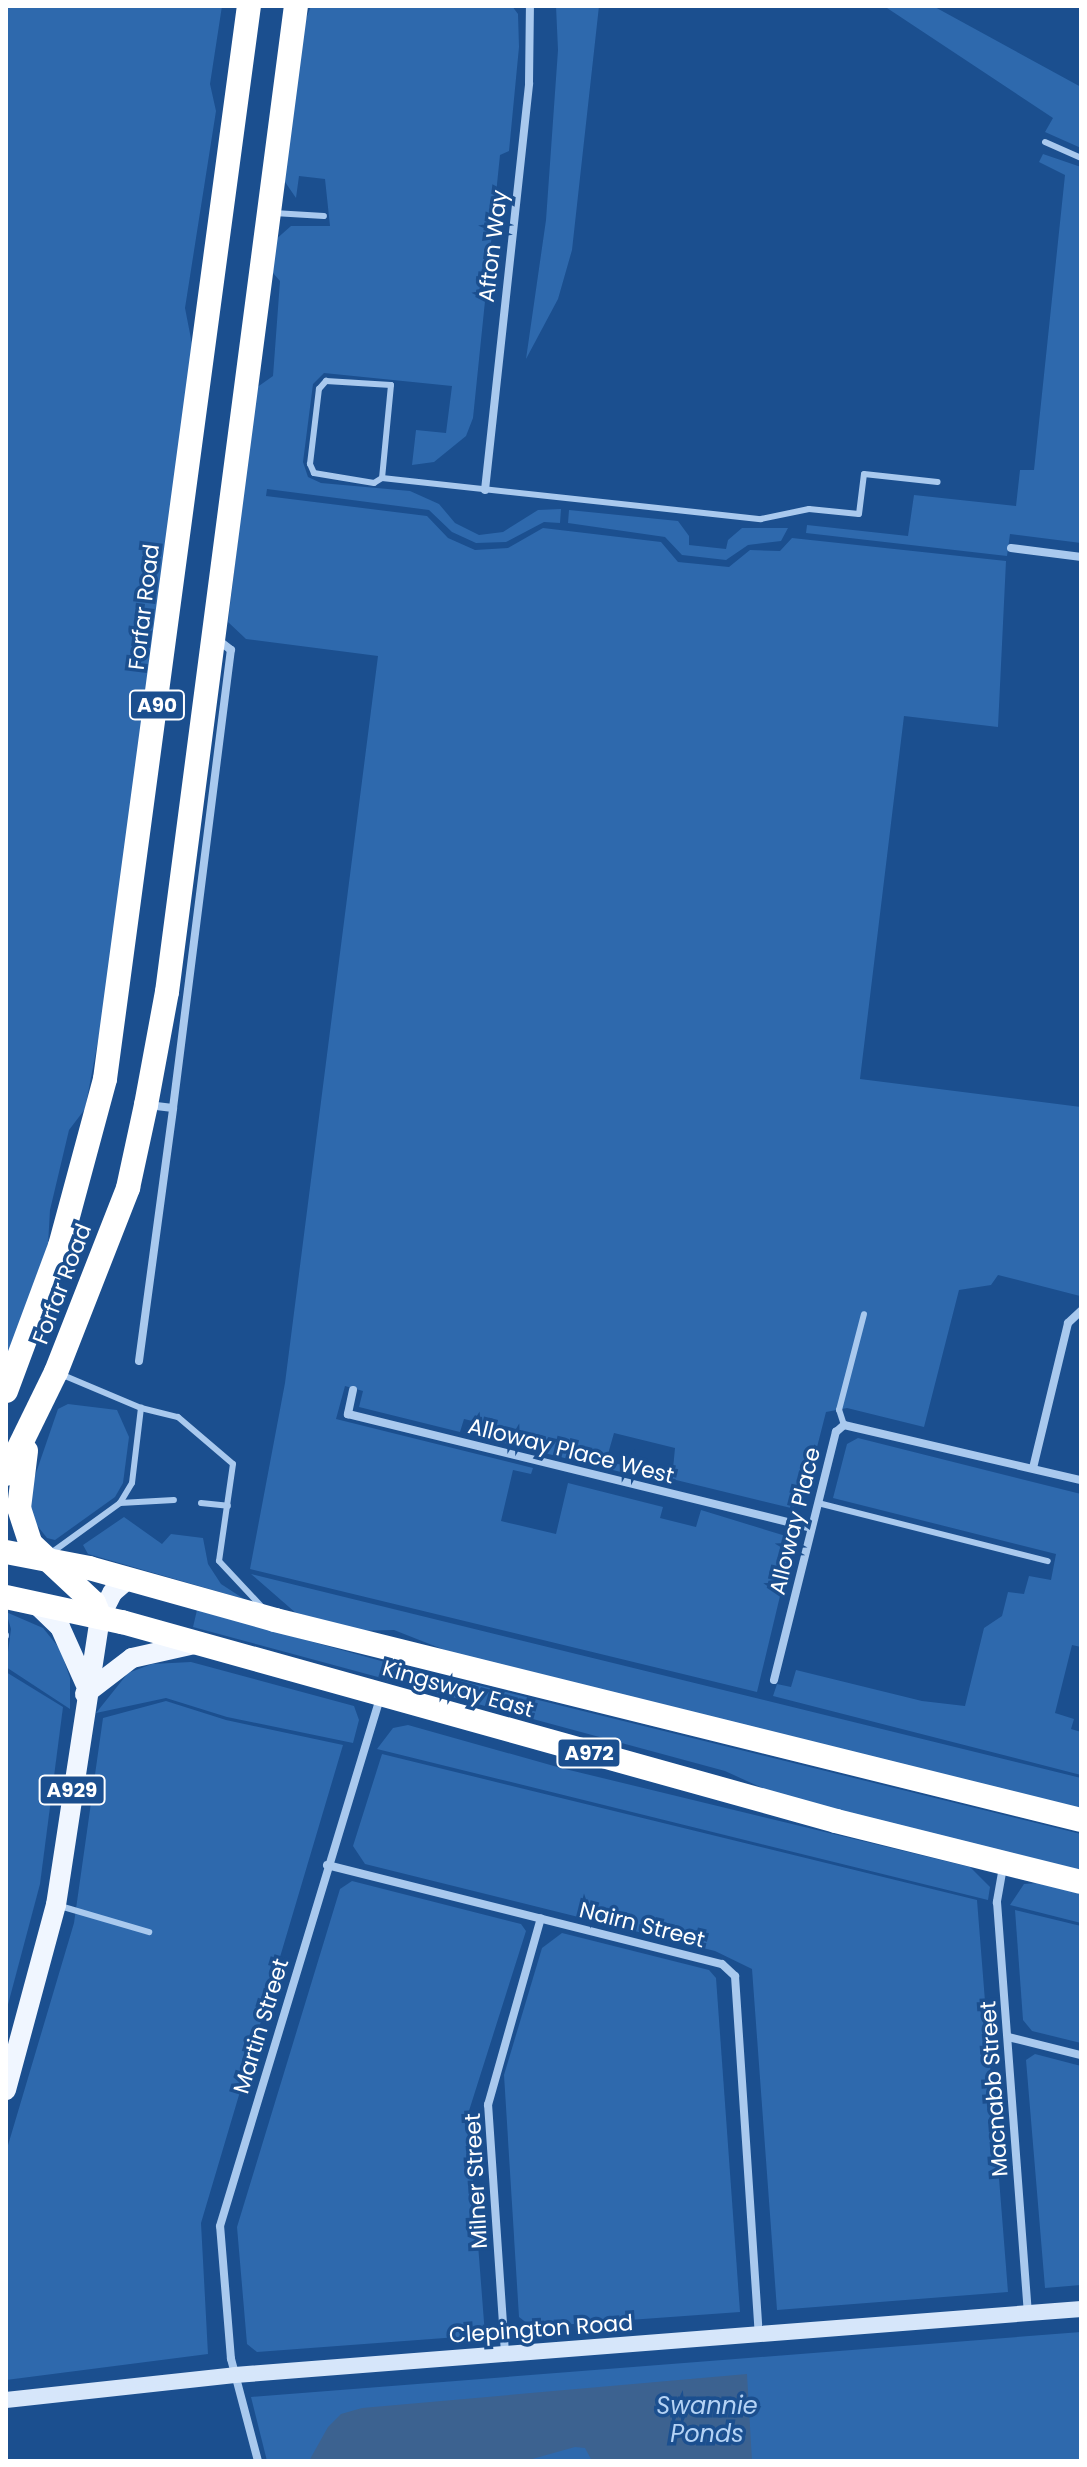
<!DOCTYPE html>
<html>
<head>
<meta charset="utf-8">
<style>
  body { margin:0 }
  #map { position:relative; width:1087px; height:2467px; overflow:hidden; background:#1b4f8f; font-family:Poppins,sans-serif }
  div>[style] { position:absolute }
  .green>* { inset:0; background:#2e69ad }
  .water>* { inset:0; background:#3c6290 }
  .lane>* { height:6px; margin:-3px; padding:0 3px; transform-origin:3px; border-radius:3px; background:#a9c9ee }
  .street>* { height:8px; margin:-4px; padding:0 4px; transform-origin:4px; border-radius:4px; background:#a9c9ee }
  .secondary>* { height:16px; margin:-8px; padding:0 8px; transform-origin:8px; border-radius:8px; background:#d6e6fa }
  .primary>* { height:20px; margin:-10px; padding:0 10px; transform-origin:10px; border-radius:10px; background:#f0f6ff }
  .highway>* { height:24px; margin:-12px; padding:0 12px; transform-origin:12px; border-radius:12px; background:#fff }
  span { translate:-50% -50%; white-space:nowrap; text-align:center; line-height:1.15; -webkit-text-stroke:7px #1b4f8f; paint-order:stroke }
  .shield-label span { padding:2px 6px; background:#1b4f8f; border:2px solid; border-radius:6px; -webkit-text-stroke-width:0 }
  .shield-label { font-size:20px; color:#fff; font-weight:700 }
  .street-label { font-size:22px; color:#fff }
  .water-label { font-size:24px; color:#b5d3f5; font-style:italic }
  .frame { position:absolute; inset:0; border:8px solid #fff; pointer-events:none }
</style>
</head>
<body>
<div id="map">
  <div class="green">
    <div style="clip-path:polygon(6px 6px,222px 6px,210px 84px,216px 111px,185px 308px,192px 344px,110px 978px,85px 1109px,69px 1130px,50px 1210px,48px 1245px,6px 1360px)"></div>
    <div style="clip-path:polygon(311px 6px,512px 6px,518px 14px,519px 47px,509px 151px,500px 155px,473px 418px,466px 436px,434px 462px,412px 465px,416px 430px,446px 433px,452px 386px,324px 373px,313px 384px,303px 462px,308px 477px,321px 483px,410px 491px,439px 504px,455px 523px,479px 535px,503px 532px,538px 510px,561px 509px,560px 523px,544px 522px,506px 542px,476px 543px,452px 532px,429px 510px,267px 489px,266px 496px,427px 516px,448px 538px,475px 550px,508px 548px,543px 528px,661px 542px,678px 562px,729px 567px,750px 550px,780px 551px,792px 538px,1006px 561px,998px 727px,904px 716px,860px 1079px,1081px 1107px,1080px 1296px,998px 1275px,991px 1285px,959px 1290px,924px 1427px,847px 1408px,826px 1412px,803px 1502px,791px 1508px,672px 1479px,675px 1448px,614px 1433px,606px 1461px,622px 1465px,621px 1472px,500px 1442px,502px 1428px,464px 1419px,460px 1432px,359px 1407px,363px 1391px,345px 1386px,336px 1419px,533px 1468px,531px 1474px,513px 1470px,501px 1521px,556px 1534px,568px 1483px,663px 1507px,660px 1518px,696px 1527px,701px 1510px,789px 1537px,792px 1546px,757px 1692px,250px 1569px,285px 1383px,378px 656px,246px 639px,228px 622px,256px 388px,273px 376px,280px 281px,272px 272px,274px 241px,291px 226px,330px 226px,325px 179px,299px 176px,296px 198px,283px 179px,304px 24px)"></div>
    <div style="clip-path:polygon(556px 6px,599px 6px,572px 250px,558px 299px,526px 359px,546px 220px,558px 50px)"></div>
    <div style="clip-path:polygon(884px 6px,933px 6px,1081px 87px,1081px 148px,1045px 132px,1053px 118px)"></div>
    <div style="clip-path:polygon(1043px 154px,1081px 167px,1081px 543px,1010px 534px,1007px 556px,806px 533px,807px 525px,908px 536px,914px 495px,1016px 506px,1020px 470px,1034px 470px,1065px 175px,1039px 162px)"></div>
    <div style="clip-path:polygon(569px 510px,678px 521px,689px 536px,689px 545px,726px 549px,728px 540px,742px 528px,788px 528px,781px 541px,748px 545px,726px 560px,682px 555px,665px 537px,568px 523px)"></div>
    <div style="clip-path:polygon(68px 1404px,117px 1410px,129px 1437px,123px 1483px,115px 1497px,55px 1540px,47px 1538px,32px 1519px,27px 1499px,58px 1409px)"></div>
    <div style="clip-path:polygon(858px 1438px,1081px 1494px,1081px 1647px,1072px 1645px,1055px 1713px,1074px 1719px,1071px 1729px,1081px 1732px,1081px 1775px,773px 1696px,777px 1684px,791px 1687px,796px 1670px,922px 1701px,965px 1706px,984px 1628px,1002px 1616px,1008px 1592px,1024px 1594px,1029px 1576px,1051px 1580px,1056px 1554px,833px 1498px,847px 1444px)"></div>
    <div style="clip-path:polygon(124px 1517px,162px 1544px,171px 1534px,203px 1538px,208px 1564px,221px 1584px,244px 1599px,88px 1554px,83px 1545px)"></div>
    <div style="clip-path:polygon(251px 1574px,1081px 1778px,1081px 1809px,465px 1658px,394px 1630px,352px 1631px,297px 1614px)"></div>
    <div style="clip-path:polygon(197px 1610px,392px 1664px,1081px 1834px,1081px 1871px,782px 1797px,725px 1771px,193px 1627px)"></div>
    <div style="clip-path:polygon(6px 1612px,43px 1628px,60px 1649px,70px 1678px,70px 1709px,6px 1667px,11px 1629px)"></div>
    <div style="clip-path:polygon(191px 1662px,354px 1706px,359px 1720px,353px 1743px,227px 1717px,166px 1698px,96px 1713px,128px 1673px,152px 1664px)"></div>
    <div style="clip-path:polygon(6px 1672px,63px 1707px,40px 1884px,6px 2012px)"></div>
    <div style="clip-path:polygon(166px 1701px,226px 1720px,343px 1745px,201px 2223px,208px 2354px,6px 2380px,6px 2152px,74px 1923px,103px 1718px)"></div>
    <div style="clip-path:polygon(408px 1725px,561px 1768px,970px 1867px,990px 1887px,988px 1900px,377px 1749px,393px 1728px)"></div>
    <div style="clip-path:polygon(382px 1754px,977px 1900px,1008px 2292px,777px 2310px,752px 1969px,715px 1951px,365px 1864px,353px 1846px)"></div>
    <div style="clip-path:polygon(352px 1881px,521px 1924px,526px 1931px,468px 2114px,485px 2335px,257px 2352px,247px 2344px,237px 2227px,340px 1889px)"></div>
    <div style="clip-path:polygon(1038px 1883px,1081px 1894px,1081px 1923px,1010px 1905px,1024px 1884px)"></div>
    <div style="clip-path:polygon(1015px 1910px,1081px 1926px,1081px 2043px,1032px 2031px,1023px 2020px)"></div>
    <div style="clip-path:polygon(562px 1933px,709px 1970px,716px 1978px,740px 2312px,532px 2327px,519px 2317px,504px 2075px,542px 1948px)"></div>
    <div style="clip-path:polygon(1035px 2054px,1081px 2066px,1081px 2285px,1045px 2288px,1026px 2060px)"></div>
    <div style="clip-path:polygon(1081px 2332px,1081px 2461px,267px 2461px,251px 2397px)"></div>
  </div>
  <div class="water">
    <div style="clip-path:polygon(747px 2374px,752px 2461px,592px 2461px,585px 2448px,575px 2447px,525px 2461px,309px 2461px,328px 2427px,341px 2414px,362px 2408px)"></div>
  </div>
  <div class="lane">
    <div style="left:1045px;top:142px;width:39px;rotate:24deg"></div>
    <div style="left:274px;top:213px;width:50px;rotate:3.4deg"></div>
    <div style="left:382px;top:478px;width:9px;rotate:148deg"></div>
    <div style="left:374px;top:483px;width:61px;rotate:-170.5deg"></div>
    <div style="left:314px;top:473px;width:10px;rotate:-114deg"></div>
    <div style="left:310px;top:464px;width:76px;rotate:-83.2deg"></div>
    <div style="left:319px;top:389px;width:11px;rotate:-49deg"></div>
    <div style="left:326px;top:381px;width:65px;rotate:3.5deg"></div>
    <div style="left:391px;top:385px;width:93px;rotate:95.5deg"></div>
    <div style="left:382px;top:478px;width:381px;rotate:6.2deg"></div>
    <div style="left:761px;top:519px;width:49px;rotate:-11.8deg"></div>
    <div style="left:809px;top:509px;width:50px;rotate:5.7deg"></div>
    <div style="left:859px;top:514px;width:40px;rotate:-82.9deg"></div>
    <div style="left:864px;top:474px;width:74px;rotate:6.2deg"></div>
    <div style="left:141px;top:1408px;width:38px;rotate:14deg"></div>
    <div style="left:178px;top:1417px;width:72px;rotate:40.5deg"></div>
    <div style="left:233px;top:1464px;width:98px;rotate:98.2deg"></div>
    <div style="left:219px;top:1561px;width:63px;rotate:46.9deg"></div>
    <div style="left:844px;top:1425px;width:16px;rotate:-108deg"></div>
    <div style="left:839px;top:1410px;width:99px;rotate:-75.4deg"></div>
    <div style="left:120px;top:1503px;width:54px;rotate:-3.2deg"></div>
    <div style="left:201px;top:1503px;width:27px;rotate:6deg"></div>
    <div style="left:818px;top:1503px;width:237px;rotate:14.2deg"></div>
    <div style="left:51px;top:1553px;width:85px;rotate:-35.9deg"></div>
    <div style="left:120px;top:1503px;width:23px;rotate:-59deg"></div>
    <div style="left:132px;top:1483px;width:76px;rotate:-83.2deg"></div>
    <div style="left:141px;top:1408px;width:85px;rotate:-157.1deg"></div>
    <div style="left:6px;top:1635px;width:1px;rotate:90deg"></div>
    <div style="left:60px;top:1906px;width:93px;rotate:16.3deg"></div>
  </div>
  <div class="street">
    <div style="left:485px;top:490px;width:409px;rotate:-83.8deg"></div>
    <div style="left:529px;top:83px;width:77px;rotate:-89.3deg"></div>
    <div style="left:1011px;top:548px;width:71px;rotate:7.3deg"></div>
    <div style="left:148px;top:1105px;width:25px;rotate:7deg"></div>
    <div style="left:173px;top:1108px;width:462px;rotate:-82.8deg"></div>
    <div style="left:231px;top:650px;width:16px;rotate:-142deg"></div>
    <div style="left:139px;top:1361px;width:255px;rotate:-82.3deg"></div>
    <div style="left:353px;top:1390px;width:25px;rotate:102deg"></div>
    <div style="left:348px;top:1414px;width:477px;rotate:13.8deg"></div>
    <div style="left:1033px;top:1468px;width:149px;rotate:-76.4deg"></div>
    <div style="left:1068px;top:1323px;width:18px;rotate:-43deg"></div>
    <div style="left:774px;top:1680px;width:256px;rotate:-76deg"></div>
    <div style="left:836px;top:1432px;width:11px;rotate:-41deg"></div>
    <div style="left:844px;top:1425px;width:243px;rotate:13.1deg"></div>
    <div style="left:327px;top:1865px;width:407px;rotate:14.1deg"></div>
    <div style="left:722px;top:1964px;width:18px;rotate:43deg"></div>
    <div style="left:735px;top:1976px;width:359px;rotate:86.2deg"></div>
    <div style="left:1003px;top:1867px;width:36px;rotate:100deg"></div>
    <div style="left:997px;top:1902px;width:412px;rotate:85.7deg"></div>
    <div style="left:1008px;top:2037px;width:75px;rotate:13.9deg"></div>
    <div style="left:505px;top:2353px;width:249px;rotate:-93.9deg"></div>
    <div style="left:488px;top:2105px;width:194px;rotate:-74.2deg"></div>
    <div style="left:258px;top:2461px;width:106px;rotate:-104.8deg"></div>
    <div style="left:231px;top:2359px;width:133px;rotate:-94.7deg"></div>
    <div style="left:220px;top:2226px;width:552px;rotate:-73.14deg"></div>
  </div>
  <div class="secondary">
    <div style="left:6px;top:2400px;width:230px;rotate:-6.2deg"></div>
    <div style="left:235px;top:2375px;width:849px;rotate:-4.46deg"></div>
  </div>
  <div class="primary">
    <div style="left:35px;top:1603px;width:35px;rotate:44deg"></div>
    <div style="left:60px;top:1627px;width:64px;rotate:65.9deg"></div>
    <div style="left:85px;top:1694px;width:59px;rotate:-37.5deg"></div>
    <div style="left:132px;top:1658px;width:64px;rotate:-12.7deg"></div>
    <div style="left:6px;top:2090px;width:192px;rotate:-74.9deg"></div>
    <div style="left:56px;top:1905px;width:291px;rotate:-81.3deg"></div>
    <div style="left:100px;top:1617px;width:28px;rotate:-63deg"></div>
    <div style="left:113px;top:1592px;width:20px;rotate:-41deg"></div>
  </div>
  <div class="highway">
    <div style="left:6px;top:1391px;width:155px;rotate:-69.6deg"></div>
    <div style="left:60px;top:1246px;width:173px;rotate:-74.9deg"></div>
    <div style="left:105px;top:1079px;width:1083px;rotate:-82.36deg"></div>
    <div style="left:26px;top:1451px;width:57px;rotate:97deg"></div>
    <div style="left:19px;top:1508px;width:38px;rotate:72deg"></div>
    <div style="left:31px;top:1544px;width:86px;rotate:43.1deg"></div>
    <div style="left:94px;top:1603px;width:15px;rotate:67deg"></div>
    <div style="left:6px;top:1474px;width:114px;rotate:-63.9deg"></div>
    <div style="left:56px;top:1372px;width:198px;rotate:-68.6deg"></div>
    <div style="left:128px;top:1188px;width:85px;rotate:-77.8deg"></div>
    <div style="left:146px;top:1105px;width:115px;rotate:-79.5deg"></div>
    <div style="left:167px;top:992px;width:994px;rotate:-82.55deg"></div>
    <div style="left:6px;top:1552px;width:85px;rotate:10.9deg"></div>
    <div style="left:89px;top:1568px;width:193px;rotate:15.6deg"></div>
    <div style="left:275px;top:1620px;width:830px;rotate:13.94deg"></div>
    <div style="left:6px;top:1597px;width:119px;rotate:12.2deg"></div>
    <div style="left:122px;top:1622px;width:741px;rotate:15.57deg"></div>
    <div style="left:836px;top:1821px;width:252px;rotate:14deg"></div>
  </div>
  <div class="shield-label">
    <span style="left:157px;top:705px">A90</span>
    <span style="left:589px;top:1753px">A972</span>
    <span style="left:72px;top:1790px">A929</span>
  </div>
  <div class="street-label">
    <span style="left:493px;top:246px;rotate:-83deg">Afton Way</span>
    <span style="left:144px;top:607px;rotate:-83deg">Forfar Road</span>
    <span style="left:62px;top:1284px;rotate:-69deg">Forfar Road</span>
    <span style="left:571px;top:1451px;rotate:14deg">Alloway Place West</span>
    <span style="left:795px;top:1521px;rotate:-76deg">Alloway Place</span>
    <span style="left:458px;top:1689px;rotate:16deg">Kingsway East</span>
    <span style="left:642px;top:1925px;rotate:14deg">Nairn Street</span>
    <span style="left:261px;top:2026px;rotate:-73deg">Martin Street</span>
    <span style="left:994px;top:2089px;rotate:-94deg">Macnabb Street</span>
    <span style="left:476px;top:2181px;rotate:-93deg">Milner Street</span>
    <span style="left:541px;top:2329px;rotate:-4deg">Clepington Road</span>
  </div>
  <div class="water-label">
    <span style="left:707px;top:2420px">Swannie<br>Ponds</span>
  </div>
  <div class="frame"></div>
</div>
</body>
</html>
